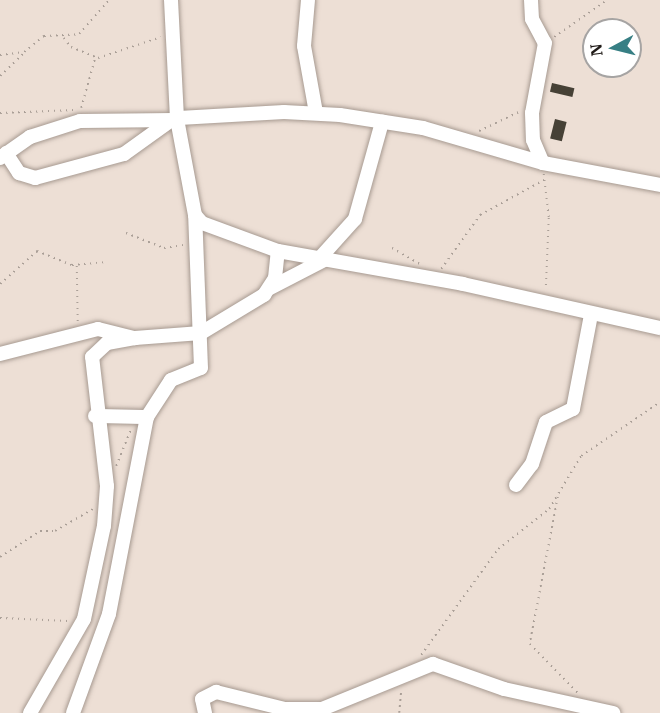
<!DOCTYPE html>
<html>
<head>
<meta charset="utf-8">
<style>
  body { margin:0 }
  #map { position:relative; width:660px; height:713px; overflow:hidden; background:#eddfd5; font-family:"IBM Plex Serif",serif }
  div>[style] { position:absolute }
  .building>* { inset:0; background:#464136; transform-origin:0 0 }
  .path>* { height:1.5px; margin-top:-0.75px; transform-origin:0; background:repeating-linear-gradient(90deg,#aa9f97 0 1.5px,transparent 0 6px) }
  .roads { filter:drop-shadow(0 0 2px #a79a91) drop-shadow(0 0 2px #a79a91) }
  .minor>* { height:14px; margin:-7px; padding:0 7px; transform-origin:7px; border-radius:7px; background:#fff }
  span { translate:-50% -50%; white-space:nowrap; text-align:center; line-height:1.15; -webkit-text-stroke:6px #fff; paint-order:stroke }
  .north { position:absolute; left:582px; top:18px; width:60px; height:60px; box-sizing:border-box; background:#fff; border:2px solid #a6a4a3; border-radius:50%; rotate:263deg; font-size:16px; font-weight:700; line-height:24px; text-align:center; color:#201b18 }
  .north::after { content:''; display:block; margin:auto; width:21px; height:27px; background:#377f84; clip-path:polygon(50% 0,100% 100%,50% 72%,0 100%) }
</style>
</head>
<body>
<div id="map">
  <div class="building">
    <div style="left:552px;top:83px;width:23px;height:9px;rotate:13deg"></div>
    <div style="left:555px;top:119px;width:12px;height:20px;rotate:14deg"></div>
  </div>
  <div class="path">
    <div style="left:554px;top:37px;width:65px;rotate:-34.9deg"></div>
    <div style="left:64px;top:38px;width:11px;rotate:52deg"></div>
    <div style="left:71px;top:47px;width:29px;rotate:22deg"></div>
    <div style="left:98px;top:58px;width:66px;rotate:-18.4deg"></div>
    <div style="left:0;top:55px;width:24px;rotate:-7deg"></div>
    <div style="left:24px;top:52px;width:26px;rotate:-39deg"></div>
    <div style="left:44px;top:36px;width:35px;rotate:-3deg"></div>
    <div style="left:79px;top:34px;width:45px;rotate:-48.6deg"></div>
    <div style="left:0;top:76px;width:32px;rotate:-44deg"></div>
    <div style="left:81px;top:108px;width:52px;rotate:-74.4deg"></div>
    <div style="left:0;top:113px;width:73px;rotate:-2.4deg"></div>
    <div style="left:479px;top:131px;width:47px;rotate:-25.5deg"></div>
    <div style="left:544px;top:174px;width:44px;rotate:83.5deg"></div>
    <div style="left:549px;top:218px;width:72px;rotate:92.4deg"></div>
    <div style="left:126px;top:233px;width:41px;rotate:21.5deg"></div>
    <div style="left:164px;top:248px;width:20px;rotate:-9deg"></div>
    <div style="left:392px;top:248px;width:32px;rotate:30deg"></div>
    <div style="left:77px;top:266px;width:57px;rotate:89deg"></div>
    <div style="left:441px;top:269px;width:67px;rotate:-54.2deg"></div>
    <div style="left:480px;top:215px;width:73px;rotate:-28.7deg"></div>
    <div style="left:0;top:284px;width:50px;rotate:-41.7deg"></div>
    <div style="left:37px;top:251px;width:38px;rotate:22deg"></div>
    <div style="left:72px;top:265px;width:33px;rotate:-5deg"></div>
    <div style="left:116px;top:466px;width:40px;rotate:-68deg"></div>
    <div style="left:558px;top:497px;width:150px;rotate:100.8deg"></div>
    <div style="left:530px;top:644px;width:70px;rotate:45.6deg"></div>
    <div style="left:0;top:557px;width:48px;rotate:-33deg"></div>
    <div style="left:40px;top:531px;width:15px"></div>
    <div style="left:55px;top:531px;width:44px;rotate:-30.1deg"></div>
    <div style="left:0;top:618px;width:68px;rotate:2.5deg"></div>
    <div style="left:421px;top:655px;width:131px;rotate:-54deg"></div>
    <div style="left:498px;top:549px;width:65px;rotate:-38.1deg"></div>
    <div style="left:549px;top:509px;width:62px;rotate:-58.9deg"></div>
    <div style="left:581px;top:456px;width:96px;rotate:-34.4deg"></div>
    <div style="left:399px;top:713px;width:23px;rotate:-85deg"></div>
  </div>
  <div class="roads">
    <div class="minor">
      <div style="left:171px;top:0;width:119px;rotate:87.1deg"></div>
      <div style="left:177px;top:119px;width:98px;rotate:79.4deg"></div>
      <div style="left:195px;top:215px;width:11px;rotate:49deg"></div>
      <div style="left:202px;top:223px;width:81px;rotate:20.2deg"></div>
      <div style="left:278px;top:251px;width:188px;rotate:10.1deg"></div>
      <div style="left:463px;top:284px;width:202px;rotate:12.6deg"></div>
      <div style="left:308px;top:0;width:46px;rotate:95deg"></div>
      <div style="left:304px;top:46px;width:68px;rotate:79.8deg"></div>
      <div style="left:531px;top:0;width:19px;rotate:87deg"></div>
      <div style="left:532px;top:19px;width:27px;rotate:62deg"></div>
      <div style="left:545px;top:43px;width:71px;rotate:100.5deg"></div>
      <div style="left:532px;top:113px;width:27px;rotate:88deg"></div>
      <div style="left:533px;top:140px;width:25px;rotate:67deg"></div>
      <div style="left:179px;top:118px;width:105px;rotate:-3.3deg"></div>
      <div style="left:284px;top:112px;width:56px;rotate:3.1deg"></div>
      <div style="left:340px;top:115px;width:84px;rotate:8.9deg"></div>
      <div style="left:423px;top:128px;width:125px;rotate:16.3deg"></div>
      <div style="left:543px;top:163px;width:119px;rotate:10.6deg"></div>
      <div style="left:6px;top:153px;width:24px;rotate:57deg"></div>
      <div style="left:19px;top:173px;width:17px;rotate:17deg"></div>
      <div style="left:35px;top:178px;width:92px;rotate:-15.1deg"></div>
      <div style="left:124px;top:154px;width:57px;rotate:-35.7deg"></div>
      <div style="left:0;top:158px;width:37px;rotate:-35deg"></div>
      <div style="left:30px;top:137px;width:52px;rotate:-17.7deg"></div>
      <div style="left:80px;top:121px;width:95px;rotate:-0.6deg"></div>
      <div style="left:319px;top:259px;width:54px;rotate:-48deg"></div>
      <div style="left:355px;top:219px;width:101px;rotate:-74.4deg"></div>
      <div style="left:270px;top:288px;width:61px;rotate:-27.4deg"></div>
      <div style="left:0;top:354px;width:101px;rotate:-14.3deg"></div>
      <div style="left:98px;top:329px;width:38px;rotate:14deg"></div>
      <div style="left:135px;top:338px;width:66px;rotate:-4.3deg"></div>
      <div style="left:201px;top:333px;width:74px;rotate:-31.1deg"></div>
      <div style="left:264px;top:295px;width:20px;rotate:-57deg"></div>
      <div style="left:275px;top:278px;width:27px;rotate:-84deg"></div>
      <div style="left:95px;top:416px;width:52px;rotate:1.1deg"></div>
      <div style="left:516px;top:485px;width:26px;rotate:-53deg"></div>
      <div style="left:532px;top:464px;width:44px;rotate:-71.6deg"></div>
      <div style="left:546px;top:422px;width:30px;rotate:-26deg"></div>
      <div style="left:573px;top:409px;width:96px;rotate:-79.2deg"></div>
      <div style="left:30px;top:713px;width:108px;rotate:-60.1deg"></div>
      <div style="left:84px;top:619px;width:95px;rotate:-77.9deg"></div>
      <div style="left:104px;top:526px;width:40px;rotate:-85.7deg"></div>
      <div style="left:107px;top:486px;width:130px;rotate:-96.6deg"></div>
      <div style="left:92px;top:357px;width:21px;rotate:-43deg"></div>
      <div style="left:107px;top:343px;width:28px;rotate:-10deg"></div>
      <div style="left:73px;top:713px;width:105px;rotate:-70deg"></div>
      <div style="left:109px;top:614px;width:201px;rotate:-79.1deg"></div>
      <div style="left:147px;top:417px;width:44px;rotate:-57deg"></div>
      <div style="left:171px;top:380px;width:32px;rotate:-22deg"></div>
      <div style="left:201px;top:368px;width:153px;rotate:-92.2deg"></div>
      <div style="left:205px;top:713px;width:14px;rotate:-102deg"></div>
      <div style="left:202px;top:699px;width:16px;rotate:-27deg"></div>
      <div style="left:216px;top:692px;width:71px;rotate:13.8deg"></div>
      <div style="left:285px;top:709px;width:37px"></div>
      <div style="left:322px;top:709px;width:120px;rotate:-22.1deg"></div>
      <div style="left:433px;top:664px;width:75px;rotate:19.4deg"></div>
      <div style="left:504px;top:689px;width:112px;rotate:12.4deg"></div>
    </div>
  </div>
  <div class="north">N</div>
</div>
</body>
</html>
